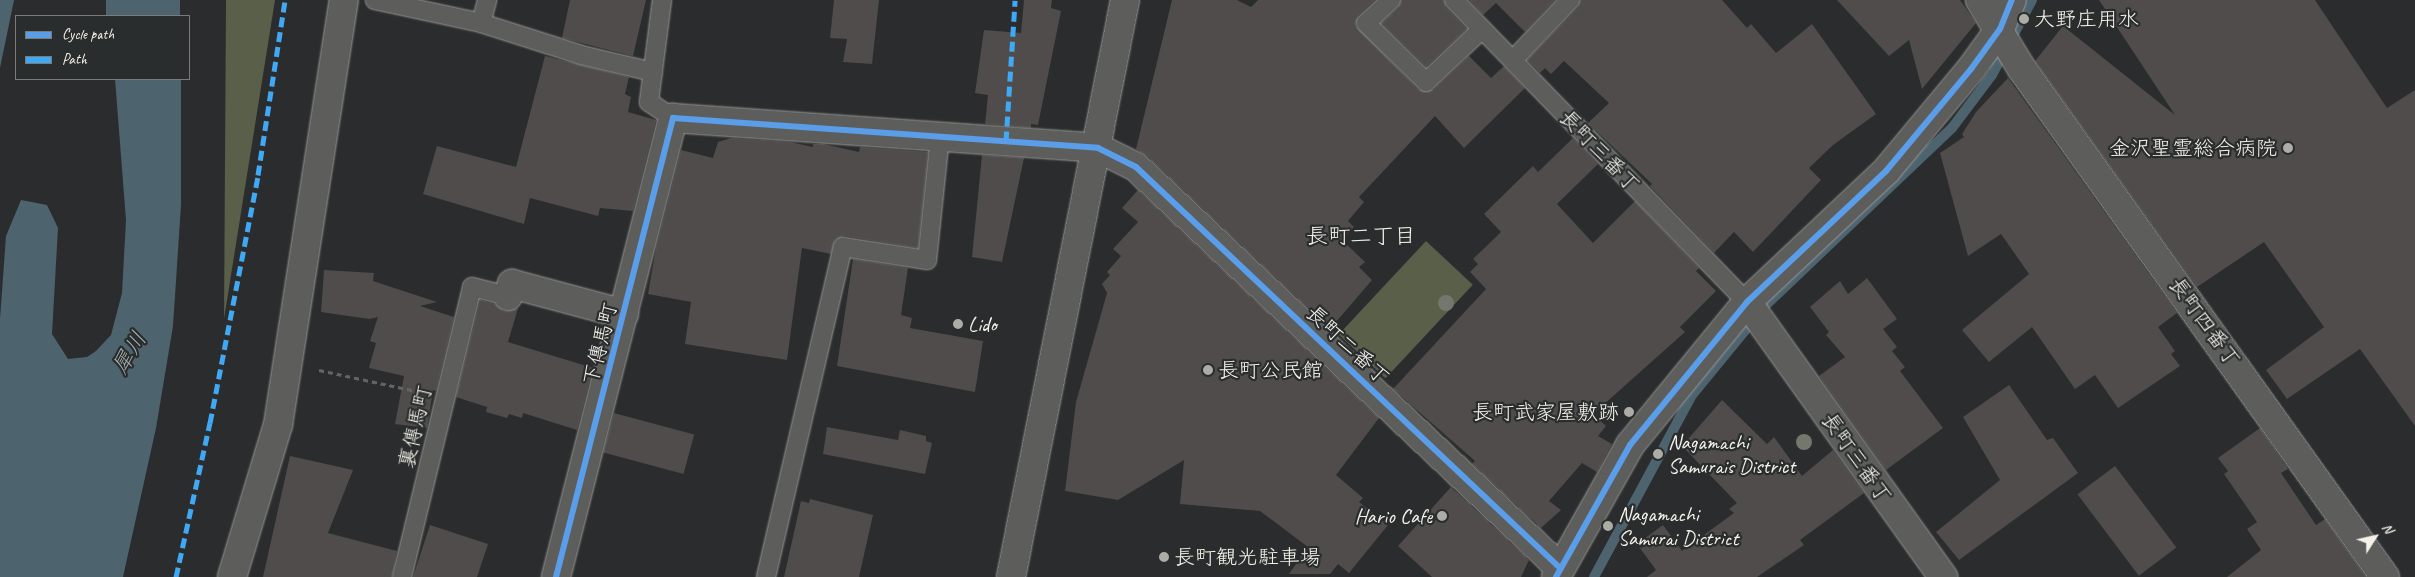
<!DOCTYPE html>
<html>
<head>
<meta charset="utf-8">
<style>
  body { margin:0 }
  #map { position:relative; width:2415px; height:577px; overflow:hidden; background:#2b2c2d; font-family:Caveat,"Klee One",sans-serif }
  div>[style] { position:absolute }
  .green>* { inset:0; background:#595f49; transform-origin:0 0 }
  .water>* { inset:0; background:#4d646f; transform-origin:0 0 }
  .stream>* { height:10px; margin:-5px; padding:0 5px; transform-origin:5px; border-radius:5px; background:#4d646f }
  .building>* { inset:0; background:#4f4c4b; transform-origin:0 0 }
  .path>* { height:3px; margin-top:-1.5px; transform-origin:0; background:repeating-linear-gradient(90deg,#646464 0 5px,transparent 0 9px) }
  .roads { filter:drop-shadow(0 0 1px #979796) drop-shadow(0 0 1px #979796) }
  .service>* { height:18px; margin:-9px; padding:0 9px; transform-origin:9px; border-radius:9px; background:#5d5d5c }
  .minor>* { height:28px; margin:-14px; padding:0 14px; transform-origin:14px; border-radius:14px; background:#5d5d5c }
  .tertiary>* { height:28px; margin:-14px; padding:0 14px; transform-origin:14px; border-radius:14px; background:#5d5d5c }
  .quiet>* { height:5px; margin-top:-2.5px; transform-origin:0; background:repeating-linear-gradient(90deg,#3fa9f5 0 10px,transparent 0 15px) }
  .cycleway>* { height:6px; margin:-3px; padding:0 3px; transform-origin:3px; border-radius:3px; background:#5a9eea }
  .trees>* { width:16px; height:16px; margin:-8px; border-radius:50%; background:#75766d }
  .dots>* { width:14px; height:14px; translate:-50% -50%; box-sizing:border-box; border:2px solid #2a2d2e; border-radius:50% }
  span { translate:-50% -50%; white-space:nowrap; text-align:center; line-height:1.15; -webkit-text-stroke:4.5px #2a2d2e; paint-order:stroke }
  .poi-label { font-size:21px; color:#f4f1e8 }
  .left { translate:0 -50%; text-align:left }
  .right { translate:-100% -50%; text-align:right }
  .street-label { font-size:21px; color:#f4f1e8 }
  .neighbourhood-label { font-size:22px; color:#f4f1e8 }
  .water-label { font-size:22px; color:#aab4b4; font-style:italic }
  .legend { position:absolute; left:15px; top:15px; width:175px; height:65px; box-sizing:border-box; background:#2a2d2e; border:1px solid #7b7b78; margin:0; padding:6px 9px; list-style:none; font-size:15px; color:#f4f1e8 }
  .legend li { display:flex; align-items:center; gap:10px; height:25px }
  .legend b { width:25px; border:1px solid #7b7b78 }
  .north { position:absolute; left:2350px; top:512px; width:50px; height:50px; -webkit-text-stroke:4px #2a2d2e; paint-order:stroke; rotate:55deg; font-size:14px; font-weight:700; line-height:20px; text-align:center; color:#f4f1e8 }
  .north::after { content:''; display:block; margin:auto; width:18px; height:22px; background:#f4f1e8; clip-path:polygon(50% 0,100% 100%,50% 72%,0 100%) }
</style>
</head>
<body>
<div id="map">
  <div class="green">
    <div style="clip-path:polygon(226px 0,275px 0,224px 319px)"></div>
    <div style="left:1426px;top:241px;width:64px;height:128px;rotate:43deg"></div>
  </div>
  <div class="water">
    <div style="clip-path:polygon(0 0,14px 0,0 68px)"></div>
    <div style="left:106px;top:0;width:74px;height:16px"></div>
    <div style="clip-path:polygon(115px 79px,181px 79px,181px 205px,173px 326px,156px 428px,123px 577px,0 577px,0 319px,6px 236px,21px 200px,47px 205px,58px 228px,52px 334px,68px 359px,87px 357px,96px 351px,111px 335px,122px 293px,126px 220px)"></div>
  </div>
  <div class="stream">
    <div style="left:1594px;top:577px;width:207px;rotate:-61.7deg"></div>
    <div style="left:1692px;top:395px;width:117px;rotate:-50.6deg"></div>
    <div style="left:1766px;top:305px;width:257px;rotate:-43.6deg"></div>
    <div style="left:1952px;top:128px;width:66px;rotate:-53deg"></div>
    <div style="left:1992px;top:75px;width:85px;rotate:-61.9deg"></div>
  </div>
  <div class="building">
    <div style="clip-path:polygon(570px 0,646px 0,633px 56px,562px 38px)"></div>
    <div style="clip-path:polygon(834px 0,879px 0,872px 64px,843px 62px,847px 39px,830px 38px)"></div>
    <div style="clip-path:polygon(1024px 0,1052px 0,1051px 8px,1061px 11px,1038px 125px,1031px 124px,1031px 128px,985px 124px,988px 95px,975px 93px,984px 30px,1021px 33px)"></div>
    <div style="clip-path:polygon(1172px 0,1237px 0,1251px 7px,1258px 0,1375px 0,1358px 16px,1356px 26px,1419px 90px,1433px 90px,1469px 56px,1491px 78px,1504px 66px,1525px 88px,1464px 148px,1435px 116px,1359px 197px,1364px 202px,1348px 221px,1354px 227px,1342px 240px,1365px 262px,1359px 267px,1372px 280px,1330px 329px,1147px 156px,1136px 149px)"></div>
    <div style="clip-path:polygon(1401px 0,1444px 0,1446px 7px,1467px 29px,1426px 67px,1381px 23px,1398px 8px)"></div>
    <div style="clip-path:polygon(1469px 0,1555px 0,1525px 32px,1496px 3px,1483px 15px)"></div>
    <div style="clip-path:polygon(1580px 0,1722px 0,1747px 28px,1751px 24px,1776px 53px,1812px 24px,1876px 114px,1833px 145px,1809px 168px,1821px 180px,1753px 252px,1734px 232px,1714px 253px,1650px 186px,1652px 184px,1588px 123px,1609px 103px,1564px 61px,1551px 74px,1545px 68px,1540px 73px,1527px 60px,1578px 7px)"></div>
    <div style="clip-path:polygon(1837px 0,1960px 0,1976px 23px,1922px 89px,1909px 40px,1889px 56px)"></div>
    <div style="clip-path:polygon(2099px 0,2315px 0,2387px 108px,2415px 90px,2415px 426px,2360px 349px,2287px 399px,2266px 370px,2324px 327px,2264px 242px,2197px 287px,2035px 61px,2063px 26px,2175px 115px)"></div>
    <div style="clip-path:polygon(545px 56px,629px 77px,625px 94px,631px 97px,628px 112px,656px 120px,633px 211px,600px 208px,598px 216px,530px 198px,524px 224px,423px 194px,437px 146px,516px 167px)"></div>
    <div style="clip-path:polygon(2008px 78px,2177px 313px,2158px 327px,2175px 351px,2171px 354px,2180px 366px,2118px 408px,2095px 375px,2075px 389px,2032px 327px,1989px 362px,1962px 330px,2029px 274px,2001px 234px,1968px 256px,1940px 153px,1964px 137px,1962px 134px,1976px 112px)"></div>
    <div style="clip-path:polygon(731px 138px,790px 142px,813px 147px,813px 144px,823px 144px,859px 152px,860px 147px,928px 152px,918px 248px,844px 236px,835px 240px,831px 254px,802px 248px,787px 360px,685px 344px,691px 302px,648px 294px,656px 248px,681px 150px,713px 158px,718px 142px)"></div>
    <div style="clip-path:polygon(1573px 138px,1598px 164px,1557px 204px,1593px 243px,1635px 201px,1699px 268px,1696px 271px,1716px 291px,1680px 327px,1685px 332px,1593px 414px,1606px 426px,1598px 436px,1612px 444px,1597px 472px,1582px 463px,1549px 501px,1561px 510px,1541px 528px,1472px 464px,1475px 461px,1393px 389px,1486px 289px,1470px 272px,1478px 264px,1473px 259px,1501px 232px,1484px 214px,1533px 166px,1538px 172px)"></div>
    <div style="clip-path:polygon(982px 155px,1024px 158px,1002px 262px,972px 257px)"></div>
    <div style="clip-path:polygon(1138px 190px,1379px 418px,1336px 475px,1363px 498px,1359px 502px,1388px 525px,1349px 573px,1338px 564px,1330px 574px,1289px 574px,1308px 547px,1260px 511px,1180px 504px,1184px 460px,1118px 500px,1065px 491px,1076px 402px,1107px 293px,1102px 284px,1110px 275px,1107px 272px,1121px 256px,1113px 249px,1138px 222px,1122px 208px)"></div>
    <div style="clip-path:polygon(853px 259px,908px 268px,901px 315px,912px 318px,910px 328px,983px 341px,975px 392px,837px 366px)"></div>
    <div style="clip-path:polygon(324px 270px,374px 273px,373px 281px,437px 302px,420px 306px,454px 317px,436px 391px,433px 390px,427px 428px,395px 424px,404px 376px,369px 368px,376px 343px,370px 341px,378px 317px,369px 319px,321px 312px)"></div>
    <div style="clip-path:polygon(1867px 278px,1897px 319px,1883px 329px,1897px 347px,1892px 351px,1905px 367px,1900px 371px,1943px 428px,1886px 470px,1819px 376px,1845px 357px,1826px 335px,1829px 332px,1810px 307px,1840px 281px,1848px 294px)"></div>
    <div style="clip-path:polygon(480px 300px,495px 304px,504px 311px,518px 308px,508px 342px,593px 368px,577px 430px,523px 413px,522px 418px,509px 414px,507px 418px,486px 412px,487px 407px,456px 397px)"></div>
    <div style="clip-path:polygon(2009px 385px,2047px 440px,2053px 438px,2078px 473px,1959px 560px,1936px 532px,2000px 480px,1963px 417px)"></div>
    <div style="clip-path:polygon(1722px 400px,1767px 444px,1774px 437px,1802px 476px,1833px 450px,1864px 493px,1800px 540px,1804px 545px,1757px 577px,1647px 577px,1656px 570px,1637px 544px,1663px 525px,1682px 551px,1734px 513px,1729px 509px,1737px 503px,1682px 446px)"></div>
    <div style="left:614px;top:413px;width:83px;height:41px;rotate:15deg"></div>
    <div style="clip-path:polygon(827px 427px,898px 440px,900px 430px,926px 436px,926px 441px,932px 443px,925px 474px,823px 454px)"></div>
    <div style="clip-path:polygon(2260px 428px,2288px 469px,2281px 473px,2316px 525px,2325px 519px,2366px 577px,2227px 577px,2261px 550px,2247px 529px,2257px 522px,2224px 474px,2228px 471px,2218px 458px)"></div>
    <div style="clip-path:polygon(290px 456px,353px 470px,328px 533px,397px 551px,392px 577px,263px 577px)"></div>
    <div style="left:2115px;top:466px;width:102px;height:47px;rotate:53deg"></div>
    <div style="clip-path:polygon(1451px 487px,1529px 560px,1521px 577px,1432px 577px,1398px 546px)"></div>
    <div style="clip-path:polygon(810px 499px,873px 515px,859px 577px,784px 577px,801px 501px,809px 503px)"></div>
    <div style="clip-path:polygon(430px 525px,488px 544px,477px 577px,413px 577px)"></div>
  </div>
  <div class="path">
    <div style="left:319px;top:370px;width:104px;rotate:12.2deg"></div>
  </div>
  <div class="roads">
    <div class="service">
      <div style="left:375px;top:0;width:108px;rotate:12.2deg"></div>
      <div style="left:481px;top:23px;width:24px;rotate:-75deg"></div>
      <div style="left:662px;top:0;width:103px;rotate:97.3deg"></div>
      <div style="left:649px;top:102px;width:29px;rotate:34deg"></div>
      <div style="left:1391px;top:0;width:34px;rotate:137deg"></div>
      <div style="left:1366px;top:23px;width:84px;rotate:44.5deg"></div>
      <div style="left:1426px;top:82px;width:77px;rotate:-43.4deg"></div>
      <div style="left:1454px;top:0;width:421px;rotate:45.9deg"></div>
      <div style="left:481px;top:23px;width:105px;rotate:17.7deg"></div>
      <div style="left:581px;top:55px;width:74px;rotate:13.3deg"></div>
      <div style="left:1513px;top:60px;width:83px;rotate:-46.5deg"></div>
      <div style="left:402px;top:577px;width:298px;rotate:-76.4deg"></div>
      <div style="left:472px;top:287px;width:37px;rotate:14deg"></div>
      <div style="left:766px;top:577px;width:339px;rotate:-76.9deg"></div>
      <div style="left:843px;top:247px;width:85px;rotate:8.8deg"></div>
      <div style="left:927px;top:260px;width:124px;rotate:-84deg"></div>
    </div>
    <div class="minor">
      <div style="left:1980px;top:0;width:81px;rotate:58.7deg"></div>
      <div style="left:2022px;top:69px;width:624px;rotate:54.45deg"></div>
      <div style="left:508px;top:296px;width:13px;rotate:-72deg"></div>
      <div style="left:512px;top:284px;width:116px;rotate:15deg"></div>
      <div style="left:1747px;top:302px;width:338px;rotate:54.5deg"></div>
      <div style="left:232px;top:577px;width:159px;rotate:-73.2deg"></div>
      <div style="left:278px;top:425px;width:430px;rotate:-81.2deg"></div>
      <div style="left:556px;top:577px;width:474px;rotate:-75.7deg"></div>
      <div style="left:673px;top:118px;width:426px;rotate:4deg"></div>
      <div style="left:1098px;top:148px;width:42px;rotate:26.6deg"></div>
      <div style="left:1136px;top:167px;width:582px;rotate:43.4deg"></div>
      <div style="left:1556px;top:577px;width:151px;rotate:-60.7deg"></div>
      <div style="left:1630px;top:445px;width:185px;rotate:-50.7deg"></div>
      <div style="left:1747px;top:302px;width:191px;rotate:-43.3deg"></div>
      <div style="left:1886px;top:171px;width:133px;rotate:-50.2deg"></div>
      <div style="left:1971px;top:69px;width:49px;rotate:-54.1deg"></div>
      <div style="left:2000px;top:29px;width:31px;rotate:-68deg"></div>
    </div>
    <div class="tertiary">
      <div style="left:1011px;top:577px;width:588px;rotate:-78.82deg"></div>
    </div>
  </div>
  <div class="quiet">
    <div style="left:1006px;top:141px;width:141px;rotate:-86.3deg"></div>
    <div style="left:176px;top:577px;width:158px;rotate:-77.6deg"></div>
    <div style="left:210px;top:423px;width:253px;rotate:-79deg"></div>
    <div style="left:258px;top:175px;width:177px;rotate:-81.2deg"></div>
  </div>
  <div class="cycleway">
    <div style="left:556px;top:577px;width:474px;rotate:-75.7deg"></div>
    <div style="left:673px;top:118px;width:426px;rotate:4deg"></div>
    <div style="left:1098px;top:148px;width:42px;rotate:26.6deg"></div>
    <div style="left:1136px;top:167px;width:582px;rotate:43.4deg"></div>
    <div style="left:1556px;top:577px;width:151px;rotate:-60.7deg"></div>
    <div style="left:1630px;top:445px;width:185px;rotate:-50.7deg"></div>
    <div style="left:1747px;top:302px;width:191px;rotate:-43.3deg"></div>
    <div style="left:1886px;top:171px;width:133px;rotate:-50.2deg"></div>
    <div style="left:1971px;top:69px;width:49px;rotate:-54.1deg"></div>
    <div style="left:2000px;top:29px;width:31px;rotate:-68deg"></div>
  </div>
  <div class="trees">
    <div style="left:1446px;top:303px"></div>
    <div style="left:1804px;top:442px"></div>
  </div>
  <div class="dots">
    <div style="left:2024px;top:19px;background:#aeaca7"></div>
    <div style="left:2288px;top:148px;background:#aeaca7"></div>
    <div style="left:958px;top:324px;background:#aeaca7"></div>
    <div style="left:1208px;top:370px;background:#aeaca7"></div>
    <div style="left:1629px;top:412px;background:#aeaca7"></div>
    <div style="left:1658px;top:454px;background:#aeaca7"></div>
    <div style="left:1442px;top:516px;background:#aeaca7"></div>
    <div style="left:1608px;top:526px;background:#aeaca7"></div>
    <div style="left:1164px;top:557px;background:#aeaca7"></div>
  </div>
  <div class="poi-label">
    <span class="left" style="left:2034px;top:19px">大野庄用水</span>
    <span class="right" style="left:2277px;top:148px">金沢聖霊総合病院</span>
    <span class="left" style="left:968px;top:324px">Lido</span>
    <span class="left" style="left:1218px;top:370px">長町公民館</span>
    <span class="right" style="left:1619px;top:412px">長町武家屋敷跡</span>
    <span class="left" style="left:1668px;top:454px">Nagamachi<br>Samurais District</span>
    <span class="left" style="left:1618px;top:526px">Nagamachi<br>Samurai District</span>
    <span class="right" style="left:1432px;top:516px">Hario Cafe</span>
    <span class="left" style="left:1174px;top:557px">長町観光駐車場</span>
  </div>
  <div class="street-label">
    <span style="left:1600px;top:151px;rotate:46deg">長町三番丁</span>
    <span style="left:2205px;top:322px;rotate:54deg">長町四番丁</span>
    <span style="left:600px;top:344px;rotate:-76deg">下傳馬町</span>
    <span style="left:1348px;top:345px;rotate:43deg">長町二番丁</span>
    <span style="left:415px;top:427px;rotate:-77deg">裏傳馬町</span>
    <span style="left:1857px;top:458px;rotate:55deg">長町三番丁</span>
  </div>
  <div class="neighbourhood-label">
    <span style="left:1361px;top:237px">長町二丁目</span>
  </div>
  <div class="water-label">
    <span style="left:130px;top:353px;rotate:-59deg">犀川</span>
  </div>
  <ul class="legend">
  <li><b style="height:6px;background:#5a9eea"></b>Cycle path</li>
  <li><b style="height:6px;background:#3fa9f5"></b>Path</li>
  </ul>
  <div class="north">N</div>
</div>
</body>
</html>
